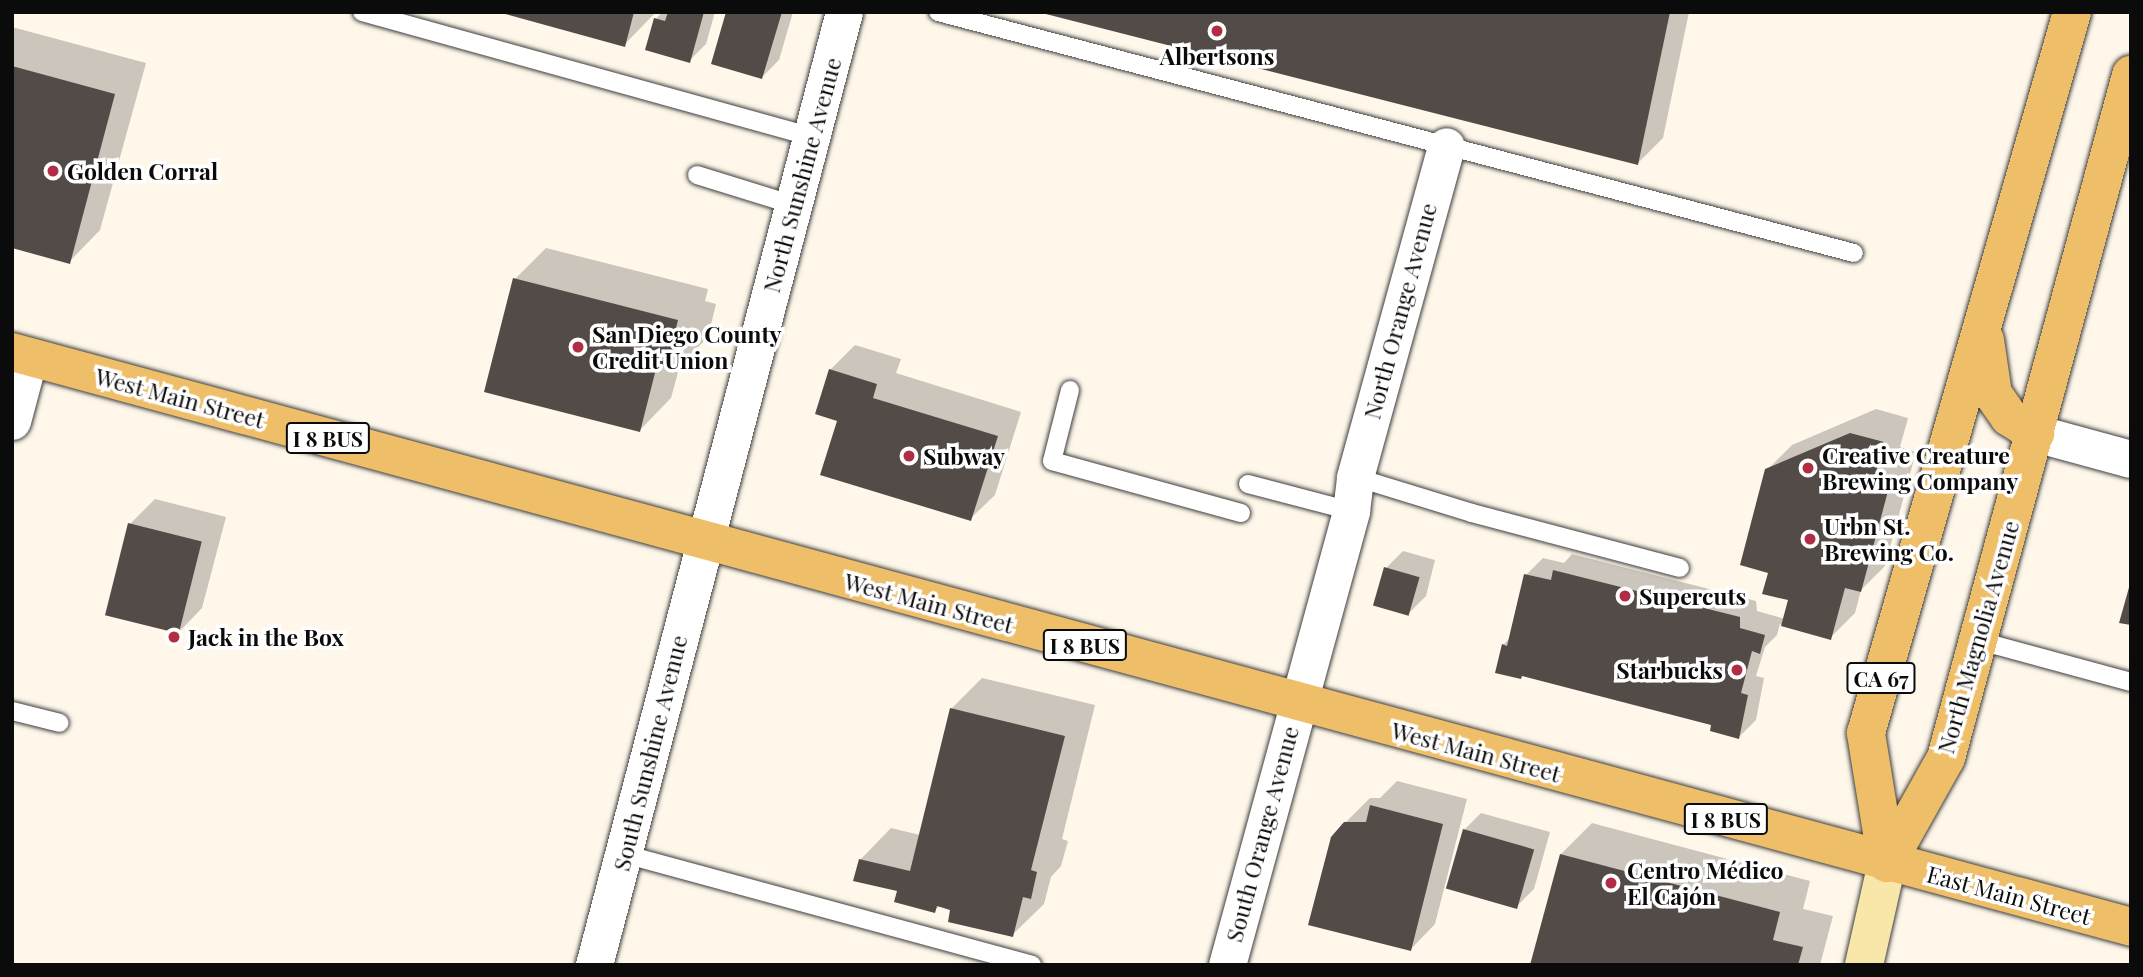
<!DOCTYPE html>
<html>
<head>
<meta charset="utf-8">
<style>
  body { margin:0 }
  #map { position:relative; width:2143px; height:977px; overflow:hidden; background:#fef7ea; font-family:"Playfair Display",serif }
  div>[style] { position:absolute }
  .shadow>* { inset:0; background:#0003 }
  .building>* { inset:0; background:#534b48; transform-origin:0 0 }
  .roads { filter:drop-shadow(0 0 2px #3e3e3e) drop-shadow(0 0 2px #3e3e3e) }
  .service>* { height:18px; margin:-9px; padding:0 9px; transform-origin:9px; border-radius:9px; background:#fff }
  .minor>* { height:37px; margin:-18.5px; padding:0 18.5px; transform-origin:18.5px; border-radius:18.5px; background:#fff }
  .secondary>* { height:38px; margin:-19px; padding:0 19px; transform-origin:19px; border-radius:19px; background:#f9e7a9 }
  .primary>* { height:38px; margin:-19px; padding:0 19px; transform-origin:19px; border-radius:19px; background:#efbe68 }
  .dots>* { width:19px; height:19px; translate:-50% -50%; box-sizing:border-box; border:4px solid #fff; border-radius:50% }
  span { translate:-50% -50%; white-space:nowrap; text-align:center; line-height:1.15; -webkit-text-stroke:7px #fff; paint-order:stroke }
  .shield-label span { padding:2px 5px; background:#fff; border:2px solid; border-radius:5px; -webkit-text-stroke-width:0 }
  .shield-label { font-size:21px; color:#0b0b0b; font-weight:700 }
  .poi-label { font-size:23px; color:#0b0b0b; font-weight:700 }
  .left { translate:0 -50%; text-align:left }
  .right { translate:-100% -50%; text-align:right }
  .street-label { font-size:23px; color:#0b0b0b }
  .frame { position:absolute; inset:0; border:14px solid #0b0b0b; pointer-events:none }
</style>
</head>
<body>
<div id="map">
  <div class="shadow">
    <div style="clip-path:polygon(501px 12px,656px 12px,624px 45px)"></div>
    <div style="clip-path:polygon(662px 12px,715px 12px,706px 44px,689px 61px,656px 19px)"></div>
    <div style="clip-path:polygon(728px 12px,793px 12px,779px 60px,762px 77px)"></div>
    <div style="clip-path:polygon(1041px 12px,1689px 12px,1663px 138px,1638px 163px)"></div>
    <div style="clip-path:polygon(12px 27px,146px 63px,100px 230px,69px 262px,12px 246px)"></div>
    <div style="clip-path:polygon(546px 248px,708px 289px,705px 301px,716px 304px,708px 337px,680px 365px,671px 398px,640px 430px,515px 279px)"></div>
    <div style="clip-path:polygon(855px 345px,901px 359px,896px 373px,1021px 412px,995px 495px,970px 519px,830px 370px)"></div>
    <div style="clip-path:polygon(1876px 409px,1908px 418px,1900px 447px,1916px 452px,1885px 566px,1861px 590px,1855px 613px,1830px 638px,1780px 624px,1777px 635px,1765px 647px,1756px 676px,1764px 678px,1756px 720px,1739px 737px,1714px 724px,1503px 645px,1510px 638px,1526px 575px,1543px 558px,1564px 563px,1572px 554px,1756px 601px,1757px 611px,1785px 619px,1790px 599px,1770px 572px,1767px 470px,1792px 445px)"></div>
    <div style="clip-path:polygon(155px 499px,226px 517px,202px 608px,178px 633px,130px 524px)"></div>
    <div style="clip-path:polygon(1403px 551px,1435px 560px,1426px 596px,1409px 613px,1386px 568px)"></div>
    <div style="clip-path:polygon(982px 678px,1095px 705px,1062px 839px,1068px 841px,1061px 866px,1051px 877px,1044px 904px,1012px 935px,952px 909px,940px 905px,934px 911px,899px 890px,860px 860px,891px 828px,920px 835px,951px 709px)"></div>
    <div style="clip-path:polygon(1397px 781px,1467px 799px,1435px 924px,1411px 949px,1345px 823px,1370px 798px,1380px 798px)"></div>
    <div style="clip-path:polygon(1481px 813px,1550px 832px,1534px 889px,1517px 906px,1464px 830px)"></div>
    <div style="clip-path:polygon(1592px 823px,1810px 881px,1803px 909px,1833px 916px,1820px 965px,1532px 965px,1561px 854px)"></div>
  </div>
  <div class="building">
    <div style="clip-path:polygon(498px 12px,634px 12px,625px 47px)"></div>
    <div style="clip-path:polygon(668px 12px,704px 12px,690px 63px,645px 50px,654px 18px,665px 21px)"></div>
    <div style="clip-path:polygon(726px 12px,782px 12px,762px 79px,711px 64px)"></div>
    <div style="clip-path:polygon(1038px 12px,1670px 12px,1638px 165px)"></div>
    <div style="clip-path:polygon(12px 66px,115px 94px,70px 264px,12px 248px)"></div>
    <div style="clip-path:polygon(513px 278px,678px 320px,675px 332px,686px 335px,677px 370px,657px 365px,640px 432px,484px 392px)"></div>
    <div style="clip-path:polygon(829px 369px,877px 384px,873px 398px,998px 436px,971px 521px,820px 475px,837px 421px,815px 414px)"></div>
    <div style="clip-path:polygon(1850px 433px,1884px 442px,1876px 472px,1892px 476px,1861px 592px,1845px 588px,1831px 640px,1781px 626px,1788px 600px,1762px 594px,1768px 573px,1740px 565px,1765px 469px)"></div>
    <div style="left:128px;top:523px;width:76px;height:95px;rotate:14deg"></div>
    <div style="left:1384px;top:567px;width:37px;height:40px;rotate:16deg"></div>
    <div style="clip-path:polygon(1553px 570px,1740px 617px,1740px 628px,1765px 635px,1760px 654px,1752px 651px,1741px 693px,1748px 695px,1739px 739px,1710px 731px,1711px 725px,1522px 676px,1521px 679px,1495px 673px,1502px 644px,1507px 646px,1524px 574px,1551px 580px)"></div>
    <div style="clip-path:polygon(2130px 584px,2131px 584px,2131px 625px,2119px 623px)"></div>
    <div style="clip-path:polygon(950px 708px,1065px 736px,1031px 870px,1037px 872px,1031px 899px,1023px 897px,1013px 937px,948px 922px,950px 910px,937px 906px,935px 913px,894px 902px,897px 891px,853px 881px,859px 859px,910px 871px)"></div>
    <div style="clip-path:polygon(1370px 805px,1443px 824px,1411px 951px,1308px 925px,1331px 837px,1344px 822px,1366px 822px)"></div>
    <div style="left:1463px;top:829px;width:74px;height:62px;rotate:16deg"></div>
    <div style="clip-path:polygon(1560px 854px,1780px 912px,1773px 940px,1803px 947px,1798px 965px,1530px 965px)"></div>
  </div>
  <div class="roads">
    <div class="service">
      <div style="left:362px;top:12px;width:468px;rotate:15.5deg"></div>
      <div style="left:938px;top:12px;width:947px;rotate:14.74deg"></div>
      <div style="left:697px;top:175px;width:102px;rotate:17.2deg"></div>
      <div style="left:1070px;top:390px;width:73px;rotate:104.2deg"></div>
      <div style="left:1052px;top:461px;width:196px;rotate:15.4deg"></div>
      <div style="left:1355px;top:477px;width:122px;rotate:17.1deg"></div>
      <div style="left:1472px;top:513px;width:215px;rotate:14.8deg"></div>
      <div style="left:1248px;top:484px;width:106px;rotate:14.7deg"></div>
      <div style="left:1980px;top:641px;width:156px;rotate:15.2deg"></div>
      <div style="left:12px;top:711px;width:49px;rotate:14deg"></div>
      <div style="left:624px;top:854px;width:423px;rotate:15.2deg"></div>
    </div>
    <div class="minor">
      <div style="left:12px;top:421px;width:66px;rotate:-75.1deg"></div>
      <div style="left:2035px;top:433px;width:99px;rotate:15.2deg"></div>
      <div style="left:594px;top:965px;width:985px;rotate:-75.3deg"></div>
      <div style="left:1227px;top:965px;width:471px;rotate:-74.7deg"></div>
      <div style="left:1351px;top:511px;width:34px;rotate:-83deg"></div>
      <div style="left:1355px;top:477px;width:343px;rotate:-74.6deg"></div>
    </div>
    <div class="secondary">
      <div style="left:1864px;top:965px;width:105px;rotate:-77.3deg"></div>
    </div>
    <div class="primary">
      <div style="left:1985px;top:340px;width:55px;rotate:81.6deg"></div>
      <div style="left:1993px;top:394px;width:28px;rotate:55deg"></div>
      <div style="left:2009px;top:417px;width:31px;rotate:32deg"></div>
      <div style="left:12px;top:352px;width:2196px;rotate:15.18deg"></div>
      <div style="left:1887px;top:863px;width:132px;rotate:-99.2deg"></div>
      <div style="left:1866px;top:733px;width:750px;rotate:-74.05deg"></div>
      <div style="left:1887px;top:863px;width:120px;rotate:-60.7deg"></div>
      <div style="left:1946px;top:758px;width:708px;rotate:-74.84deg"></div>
    </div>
  </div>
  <div class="dots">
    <div style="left:1217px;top:31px;background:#b02d43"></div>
    <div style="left:53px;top:171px;background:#b02d43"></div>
    <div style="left:578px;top:347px;background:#b02d43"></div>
    <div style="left:909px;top:456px;background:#b02d43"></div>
    <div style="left:1808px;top:468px;background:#b02d43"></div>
    <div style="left:1810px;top:539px;background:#b02d43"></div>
    <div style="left:1625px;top:596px;background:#b02d43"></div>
    <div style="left:174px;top:637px;background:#b02d43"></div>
    <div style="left:1737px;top:670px;background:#b02d43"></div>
    <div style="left:1611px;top:883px;background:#b02d43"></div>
  </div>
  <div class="shield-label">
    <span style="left:328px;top:438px">I 8 BUS</span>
    <span style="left:1085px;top:645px">I 8 BUS</span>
    <span style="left:1881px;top:678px">CA 67</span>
    <span style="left:1726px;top:819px">I 8 BUS</span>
  </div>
  <div class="poi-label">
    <span style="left:1217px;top:56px">Albertsons</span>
    <span class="left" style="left:67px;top:171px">Golden Corral</span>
    <span class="left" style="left:592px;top:347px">San Diego County<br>Credit Union</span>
    <span class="left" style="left:1822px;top:468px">Creative Creature<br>Brewing Company</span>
    <span class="left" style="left:923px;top:456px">Subway</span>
    <span class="left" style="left:1824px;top:539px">Urbn St.<br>Brewing Co.</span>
    <span class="left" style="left:1639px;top:596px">Supercuts</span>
    <span class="left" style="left:188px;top:637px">Jack in the Box</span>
    <span class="right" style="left:1723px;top:670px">Starbucks</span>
    <span class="left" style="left:1627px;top:883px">Centro Médico<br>El Cajón</span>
  </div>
  <div class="street-label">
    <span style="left:802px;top:175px;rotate:-75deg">North Sunshine Avenue</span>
    <span style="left:1400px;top:311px;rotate:-75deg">North Orange Avenue</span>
    <span style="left:180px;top:398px;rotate:15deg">West Main Street</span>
    <span style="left:929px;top:603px;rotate:15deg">West Main Street</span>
    <span style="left:1978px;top:637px;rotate:-74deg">North Magnolia Avenue</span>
    <span style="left:1476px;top:752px;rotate:15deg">West Main Street</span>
    <span style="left:650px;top:753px;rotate:-76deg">South Sunshine Avenue</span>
    <span style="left:1262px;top:834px;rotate:-75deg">South Orange Avenue</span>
    <span style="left:2009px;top:895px;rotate:15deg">East Main Street</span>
  </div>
  <div class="frame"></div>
</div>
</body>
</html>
